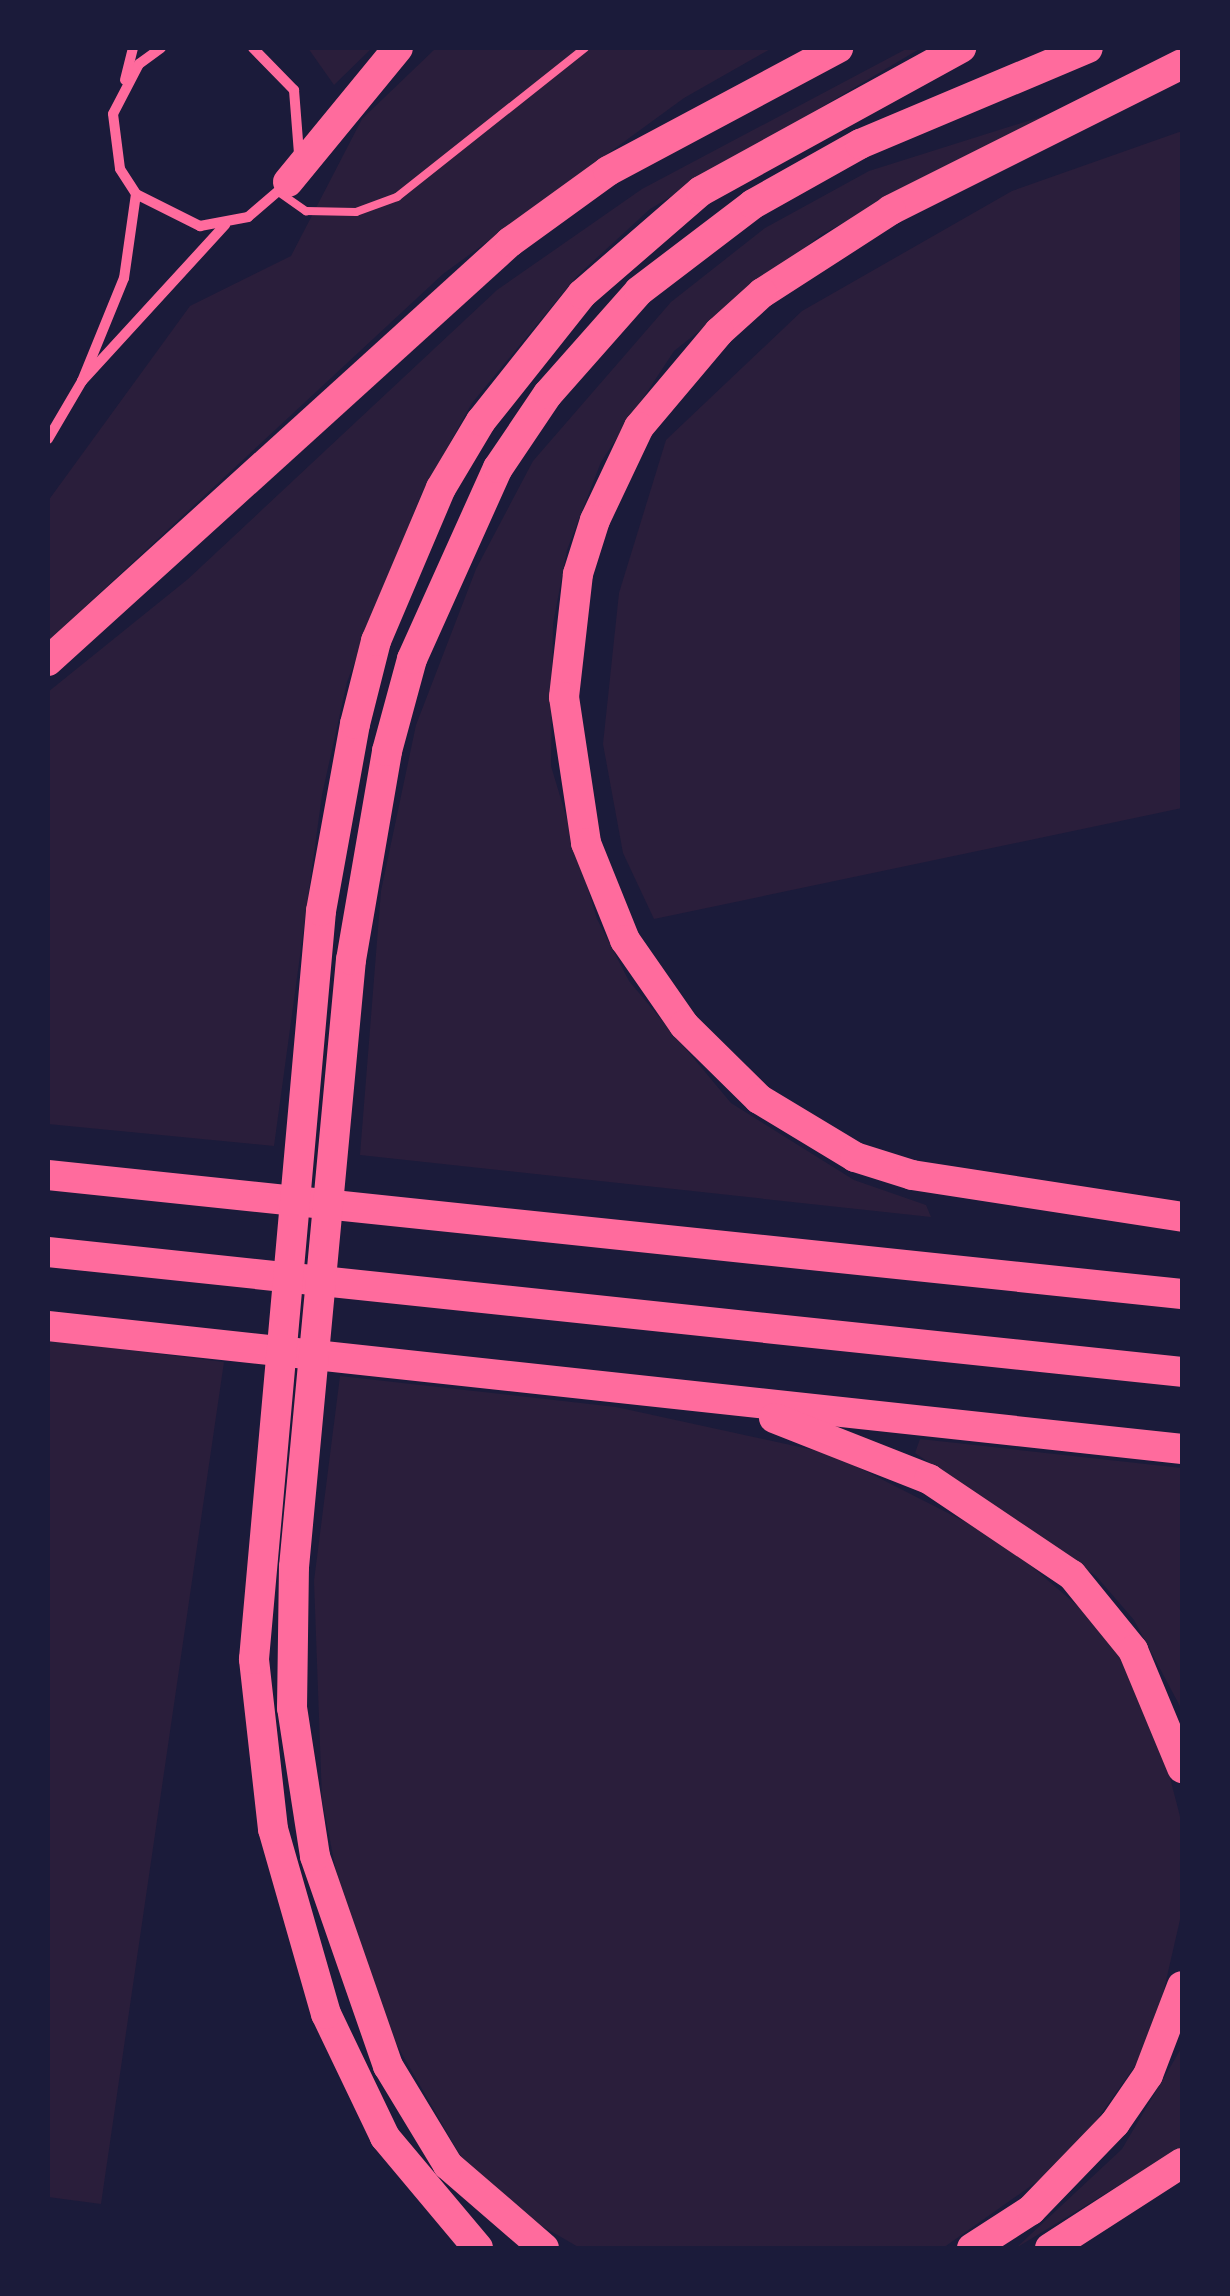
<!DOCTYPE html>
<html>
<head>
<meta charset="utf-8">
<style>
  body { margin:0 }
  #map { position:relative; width:1230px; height:2296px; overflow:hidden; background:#1b1b3a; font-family:Signika,sans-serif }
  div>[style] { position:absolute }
  .green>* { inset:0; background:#2a1e3b }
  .service>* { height:8px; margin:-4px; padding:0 4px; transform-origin:4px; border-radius:4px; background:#ff6b9d }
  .minor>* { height:10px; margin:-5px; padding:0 5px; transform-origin:5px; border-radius:5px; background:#ff6b9d }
  .motorway>* { height:30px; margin:-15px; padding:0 15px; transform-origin:15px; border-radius:15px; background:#ff6b9d }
  span { translate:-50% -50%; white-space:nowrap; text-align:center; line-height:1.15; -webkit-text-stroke:8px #1b1b3a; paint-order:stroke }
  .frame { position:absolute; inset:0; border:50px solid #1b1b3a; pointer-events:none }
</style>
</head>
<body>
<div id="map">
  <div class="green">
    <div style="clip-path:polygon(308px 48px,372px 48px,334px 85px)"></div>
    <div style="clip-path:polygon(436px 48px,772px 48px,684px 98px,443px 274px,48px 641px,48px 501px,190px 306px,291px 256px,362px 119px)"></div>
    <div style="clip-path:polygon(908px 48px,921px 48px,650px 209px,577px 276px,472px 403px,421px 495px,347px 682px,322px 795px,274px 1146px,48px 1124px,48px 692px,188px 579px,497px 290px,642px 189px)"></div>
    <div style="clip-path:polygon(1066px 109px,822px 234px,674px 351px,601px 462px,567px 550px,553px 624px,551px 766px,597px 919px,629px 981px,731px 1103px,854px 1180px,926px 1205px,931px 1217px,360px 1155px,381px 891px,416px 725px,476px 569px,533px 461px,671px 302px,765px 228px,869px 171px)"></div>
    <div style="clip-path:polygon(1182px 131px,1182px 808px,654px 919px,623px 853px,603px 744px,619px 593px,666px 440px,802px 311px,1012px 191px)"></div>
    <div style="clip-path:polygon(48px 1340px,224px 1362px,101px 2204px,48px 2197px)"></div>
    <div style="clip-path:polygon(340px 1376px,616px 1407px,832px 1454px,1001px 1540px,1100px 1625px,1139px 1685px,1162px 1747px,1182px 1824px,1182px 1911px,1152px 2042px,1069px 2159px,943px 2248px,580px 2248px,521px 2214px,465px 2164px,394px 2040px,340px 1891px,322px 1800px,314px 1581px)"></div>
    <div style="clip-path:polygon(920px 1439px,1182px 1468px,1182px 1710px,1134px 1620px,1096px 1576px,915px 1453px)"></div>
    <div style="clip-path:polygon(1182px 2047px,1182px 2147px,1016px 2248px,1122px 2149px)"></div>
  </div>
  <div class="service">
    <div style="left:280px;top:193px;width:32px;rotate:35deg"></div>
    <div style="left:306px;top:211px;width:50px;rotate:1.1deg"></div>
    <div style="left:356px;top:212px;width:44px;rotate:-20.1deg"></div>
    <div style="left:397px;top:197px;width:240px;rotate:-38.4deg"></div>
  </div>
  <div class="minor">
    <div style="left:161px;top:48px;width:27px;rotate:144deg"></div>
    <div style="left:139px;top:64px;width:56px;rotate:117.5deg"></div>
    <div style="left:113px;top:114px;width:55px;rotate:82.7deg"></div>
    <div style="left:120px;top:169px;width:30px;rotate:57deg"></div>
    <div style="left:136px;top:194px;width:72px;rotate:26.6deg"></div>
    <div style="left:200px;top:226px;width:49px;rotate:-10.6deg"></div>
    <div style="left:248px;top:217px;width:48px;rotate:-40.7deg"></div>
    <div style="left:253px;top:48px;width:59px;rotate:45.7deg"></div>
    <div style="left:294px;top:90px;width:63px;rotate:85.5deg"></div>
    <div style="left:125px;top:80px;width:33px;rotate:-76deg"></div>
    <div style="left:136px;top:194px;width:85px;rotate:98.1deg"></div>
    <div style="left:124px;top:278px;width:111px;rotate:112.2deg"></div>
    <div style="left:82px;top:381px;width:212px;rotate:-47.5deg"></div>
    <div style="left:48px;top:439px;width:67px;rotate:-59.6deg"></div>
  </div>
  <div class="motorway">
    <div style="left:1182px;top:64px;width:326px;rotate:153.4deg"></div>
    <div style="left:891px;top:210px;width:153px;rotate:147.2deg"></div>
    <div style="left:762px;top:293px;width:58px;rotate:137.8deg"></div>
    <div style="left:719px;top:332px;width:124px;rotate:130.1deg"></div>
    <div style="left:639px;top:427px;width:103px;rotate:115.3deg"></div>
    <div style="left:595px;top:520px;width:57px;rotate:107.5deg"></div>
    <div style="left:578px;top:574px;width:124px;rotate:96.5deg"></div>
    <div style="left:564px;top:697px;width:148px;rotate:81.4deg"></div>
    <div style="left:586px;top:843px;width:105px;rotate:68.1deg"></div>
    <div style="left:625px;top:940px;width:103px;rotate:55.2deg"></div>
    <div style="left:684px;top:1025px;width:105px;rotate:44.6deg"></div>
    <div style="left:759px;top:1099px;width:112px;rotate:31.1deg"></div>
    <div style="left:855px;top:1157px;width:60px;rotate:17.5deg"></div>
    <div style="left:912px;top:1175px;width:273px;rotate:8.8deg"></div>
    <div style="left:288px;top:182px;width:173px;rotate:-50.6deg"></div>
    <div style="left:48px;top:661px;width:624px;rotate:-42.21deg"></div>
    <div style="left:510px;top:242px;width:121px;rotate:-35.9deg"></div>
    <div style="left:608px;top:171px;width:261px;rotate:-28.1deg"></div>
    <div style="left:48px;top:1175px;width:1140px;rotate:5.99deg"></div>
    <div style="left:48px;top:1252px;width:1140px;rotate:6.04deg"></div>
    <div style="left:48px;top:1326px;width:1141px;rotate:6.19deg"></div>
    <div style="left:774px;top:1418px;width:167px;rotate:21.5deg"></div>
    <div style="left:929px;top:1479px;width:172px;rotate:33.9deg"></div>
    <div style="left:1072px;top:1575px;width:97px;rotate:50.9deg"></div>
    <div style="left:1133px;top:1650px;width:128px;rotate:67.4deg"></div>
    <div style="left:478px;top:2248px;width:145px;rotate:-130deg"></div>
    <div style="left:385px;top:2137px;width:136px;rotate:-115.6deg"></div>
    <div style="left:326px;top:2014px;width:192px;rotate:-106deg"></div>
    <div style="left:273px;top:1829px;width:171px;rotate:-96.4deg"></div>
    <div style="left:254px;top:1659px;width:751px;rotate:-84.88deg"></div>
    <div style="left:321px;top:911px;width:190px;rotate:-79.7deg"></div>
    <div style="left:355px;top:724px;width:86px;rotate:-75.8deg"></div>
    <div style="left:376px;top:641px;width:166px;rotate:-67deg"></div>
    <div style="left:441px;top:488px;width:78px;rotate:-59.2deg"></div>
    <div style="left:481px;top:421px;width:162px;rotate:-51.5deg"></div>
    <div style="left:582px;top:294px;width:157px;rotate:-40.9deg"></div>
    <div style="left:701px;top:191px;width:297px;rotate:-28.8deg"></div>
    <div style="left:544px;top:2248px;width:127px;rotate:-139.2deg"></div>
    <div style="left:448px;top:2165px;width:116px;rotate:-121.2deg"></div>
    <div style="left:388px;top:2066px;width:222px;rotate:-109.2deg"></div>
    <div style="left:315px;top:1856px;width:150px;rotate:-98.8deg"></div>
    <div style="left:292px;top:1708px;width:141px;rotate:-89.2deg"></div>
    <div style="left:294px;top:1567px;width:610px;rotate:-84.64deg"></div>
    <div style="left:351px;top:960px;width:212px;rotate:-80.2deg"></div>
    <div style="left:387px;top:751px;width:95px;rotate:-74.8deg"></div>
    <div style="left:412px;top:659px;width:209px;rotate:-65.8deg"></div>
    <div style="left:498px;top:468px;width:89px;rotate:-56deg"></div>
    <div style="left:548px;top:394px;width:137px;rotate:-48.5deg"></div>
    <div style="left:639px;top:291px;width:143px;rotate:-37.3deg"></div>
    <div style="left:753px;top:204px;width:123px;rotate:-29.3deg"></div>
    <div style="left:860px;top:144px;width:247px;rotate:-22.8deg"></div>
    <div style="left:972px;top:2248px;width:70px;rotate:-32.8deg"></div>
    <div style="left:1031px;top:2210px;width:121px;rotate:-46deg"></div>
    <div style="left:1115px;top:2123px;width:58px;rotate:-55.5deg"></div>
    <div style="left:1148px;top:2075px;width:95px;rotate:-69.1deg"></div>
    <div style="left:1050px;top:2248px;width:157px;rotate:-32.8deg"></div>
  </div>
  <div class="frame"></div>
</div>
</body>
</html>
